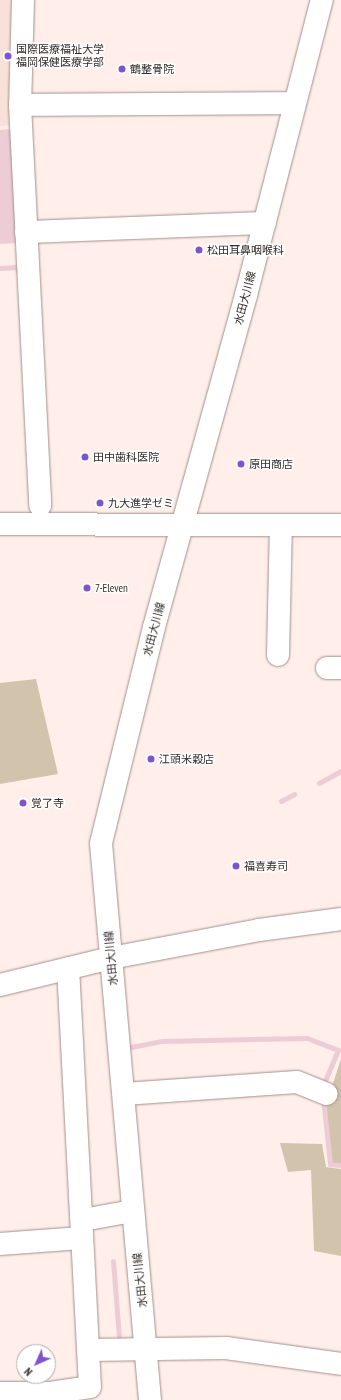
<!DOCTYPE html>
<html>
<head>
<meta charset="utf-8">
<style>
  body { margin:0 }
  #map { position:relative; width:341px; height:1400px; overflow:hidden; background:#ffeee9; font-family:"PT Sans Narrow","Noto Sans JP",sans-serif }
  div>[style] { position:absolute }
  .built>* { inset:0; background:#f9e0d8 }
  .green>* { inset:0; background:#d1c3ac }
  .water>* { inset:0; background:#edccd6 }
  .stream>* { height:5px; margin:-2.5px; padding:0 2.5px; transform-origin:2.5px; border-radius:2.5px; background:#edccd6 }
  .roads { filter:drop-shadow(0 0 1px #a1918c) drop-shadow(0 0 1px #a1918c) }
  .minor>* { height:22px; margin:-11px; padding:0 11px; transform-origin:11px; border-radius:11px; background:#fff }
  .major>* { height:22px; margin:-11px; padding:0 11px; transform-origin:11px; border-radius:11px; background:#fff }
  .dots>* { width:11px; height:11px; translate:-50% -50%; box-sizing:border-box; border:2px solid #fff; border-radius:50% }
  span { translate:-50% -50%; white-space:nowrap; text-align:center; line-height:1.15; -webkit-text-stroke:3px #fff; paint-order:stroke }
  .poi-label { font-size:11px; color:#322c2a }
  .left { translate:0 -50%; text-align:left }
  .street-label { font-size:11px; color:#322c2a }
  .north { position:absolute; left:16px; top:1344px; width:40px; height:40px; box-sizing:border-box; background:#fff; border:1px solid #adabaa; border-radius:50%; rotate:225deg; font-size:11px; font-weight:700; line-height:16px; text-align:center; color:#322c2a }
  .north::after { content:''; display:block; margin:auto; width:14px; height:18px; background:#7e53cc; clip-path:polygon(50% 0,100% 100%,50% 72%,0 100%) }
</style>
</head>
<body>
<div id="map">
  <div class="built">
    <div style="clip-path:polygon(0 0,18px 0,12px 125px,0 126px)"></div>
  </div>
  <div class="green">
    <div style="clip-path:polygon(36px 679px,58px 774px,0 784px,0 683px)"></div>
    <div style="clip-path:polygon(341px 1059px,341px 1165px,330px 1164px,323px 1114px)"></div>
    <div style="clip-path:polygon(280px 1143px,322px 1144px,326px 1167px,341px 1169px,341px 1256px,314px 1251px,311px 1170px,288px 1172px)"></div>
  </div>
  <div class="water">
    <div style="clip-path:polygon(12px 129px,18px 243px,0 244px,0 130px)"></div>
  </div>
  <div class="stream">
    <div style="left:0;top:268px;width:18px;rotate:-3deg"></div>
    <div style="left:18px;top:267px;width:4px;rotate:90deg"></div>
    <div style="left:319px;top:783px;width:25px;rotate:-29deg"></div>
    <div style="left:281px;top:801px;width:15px;rotate:-28deg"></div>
    <div style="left:131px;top:1047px;width:32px;rotate:-11deg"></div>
    <div style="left:162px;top:1041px;width:145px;rotate:-1.2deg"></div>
    <div style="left:307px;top:1038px;width:33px;rotate:21deg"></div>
    <div style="left:338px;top:1050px;width:39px;rotate:113deg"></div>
    <div style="left:323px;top:1098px;width:66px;rotate:83.9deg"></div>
    <div style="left:330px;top:1164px;width:11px;rotate:5deg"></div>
    <div style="left:113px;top:1261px;width:77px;rotate:85.5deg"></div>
  </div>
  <div class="roads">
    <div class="minor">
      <div style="left:23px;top:0;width:105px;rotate:91.6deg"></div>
      <div style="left:20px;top:105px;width:401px;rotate:87.1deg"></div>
      <div style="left:20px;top:105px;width:274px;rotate:-0.4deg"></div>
      <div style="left:26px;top:232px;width:239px;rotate:-2.2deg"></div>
      <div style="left:0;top:524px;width:183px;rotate:0.3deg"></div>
      <div style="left:278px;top:655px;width:129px;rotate:-88.7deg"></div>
      <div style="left:327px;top:668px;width:14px"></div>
      <div style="left:0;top:985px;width:114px;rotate:-13.7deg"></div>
      <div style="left:111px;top:958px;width:151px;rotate:-10.7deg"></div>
      <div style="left:259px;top:930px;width:83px;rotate:-7.6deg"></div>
      <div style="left:124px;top:1094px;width:173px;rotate:-4deg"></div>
      <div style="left:297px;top:1082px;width:32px;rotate:22deg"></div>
      <div style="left:83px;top:1220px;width:50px;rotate:-10.4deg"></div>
      <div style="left:0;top:1244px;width:81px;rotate:-4.2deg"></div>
      <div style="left:90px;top:1350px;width:136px;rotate:-0.8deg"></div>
      <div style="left:226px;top:1348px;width:116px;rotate:7.9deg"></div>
      <div style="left:0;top:1393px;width:50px"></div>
      <div style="left:50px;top:1393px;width:40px;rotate:-8.5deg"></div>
      <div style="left:90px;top:1387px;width:419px;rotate:-93deg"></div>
    </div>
    <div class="major">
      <div style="left:183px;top:525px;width:158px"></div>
      <div style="left:150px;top:1400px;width:559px;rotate:-95.03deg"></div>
      <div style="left:101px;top:843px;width:222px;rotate:-76.2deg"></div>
      <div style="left:154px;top:627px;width:345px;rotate:-74.5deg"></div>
      <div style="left:246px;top:295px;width:305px;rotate:-75.6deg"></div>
    </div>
  </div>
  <div class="dots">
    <div style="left:8px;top:56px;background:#7e53cc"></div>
    <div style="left:122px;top:69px;background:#7e53cc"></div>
    <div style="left:199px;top:250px;background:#7e53cc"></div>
    <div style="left:85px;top:457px;background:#7e53cc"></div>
    <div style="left:241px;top:464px;background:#7e53cc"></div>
    <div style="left:100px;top:503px;background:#7e53cc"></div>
    <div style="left:87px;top:588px;background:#7e53cc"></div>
    <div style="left:151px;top:759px;background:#7e53cc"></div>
    <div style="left:23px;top:803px;background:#7e53cc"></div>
    <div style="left:236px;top:866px;background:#7e53cc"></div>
  </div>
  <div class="poi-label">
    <span class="left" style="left:16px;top:56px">国際医療福祉大学<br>福岡保健医療学部</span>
    <span class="left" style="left:130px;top:69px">鶴整骨院</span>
    <span class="left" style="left:207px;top:250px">松田耳鼻咽喉科</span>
    <span class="left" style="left:93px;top:457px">田中歯科医院</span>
    <span class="left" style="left:249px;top:464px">原田商店</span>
    <span class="left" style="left:108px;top:503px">九大進学ゼミ</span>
    <span class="left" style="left:95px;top:588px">7-Eleven</span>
    <span class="left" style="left:159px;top:759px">江頭米穀店</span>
    <span class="left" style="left:31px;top:803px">覚了寺</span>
    <span class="left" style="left:244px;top:866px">福喜寿司</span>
  </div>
  <div class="street-label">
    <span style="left:245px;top:298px;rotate:-75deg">水田大川線</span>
    <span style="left:154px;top:629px;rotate:-75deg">水田大川線</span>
    <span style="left:111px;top:958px;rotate:-95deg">水田大川線</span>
    <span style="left:140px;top:1280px;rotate:-96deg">水田大川線</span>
  </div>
  <div class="north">N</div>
</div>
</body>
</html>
